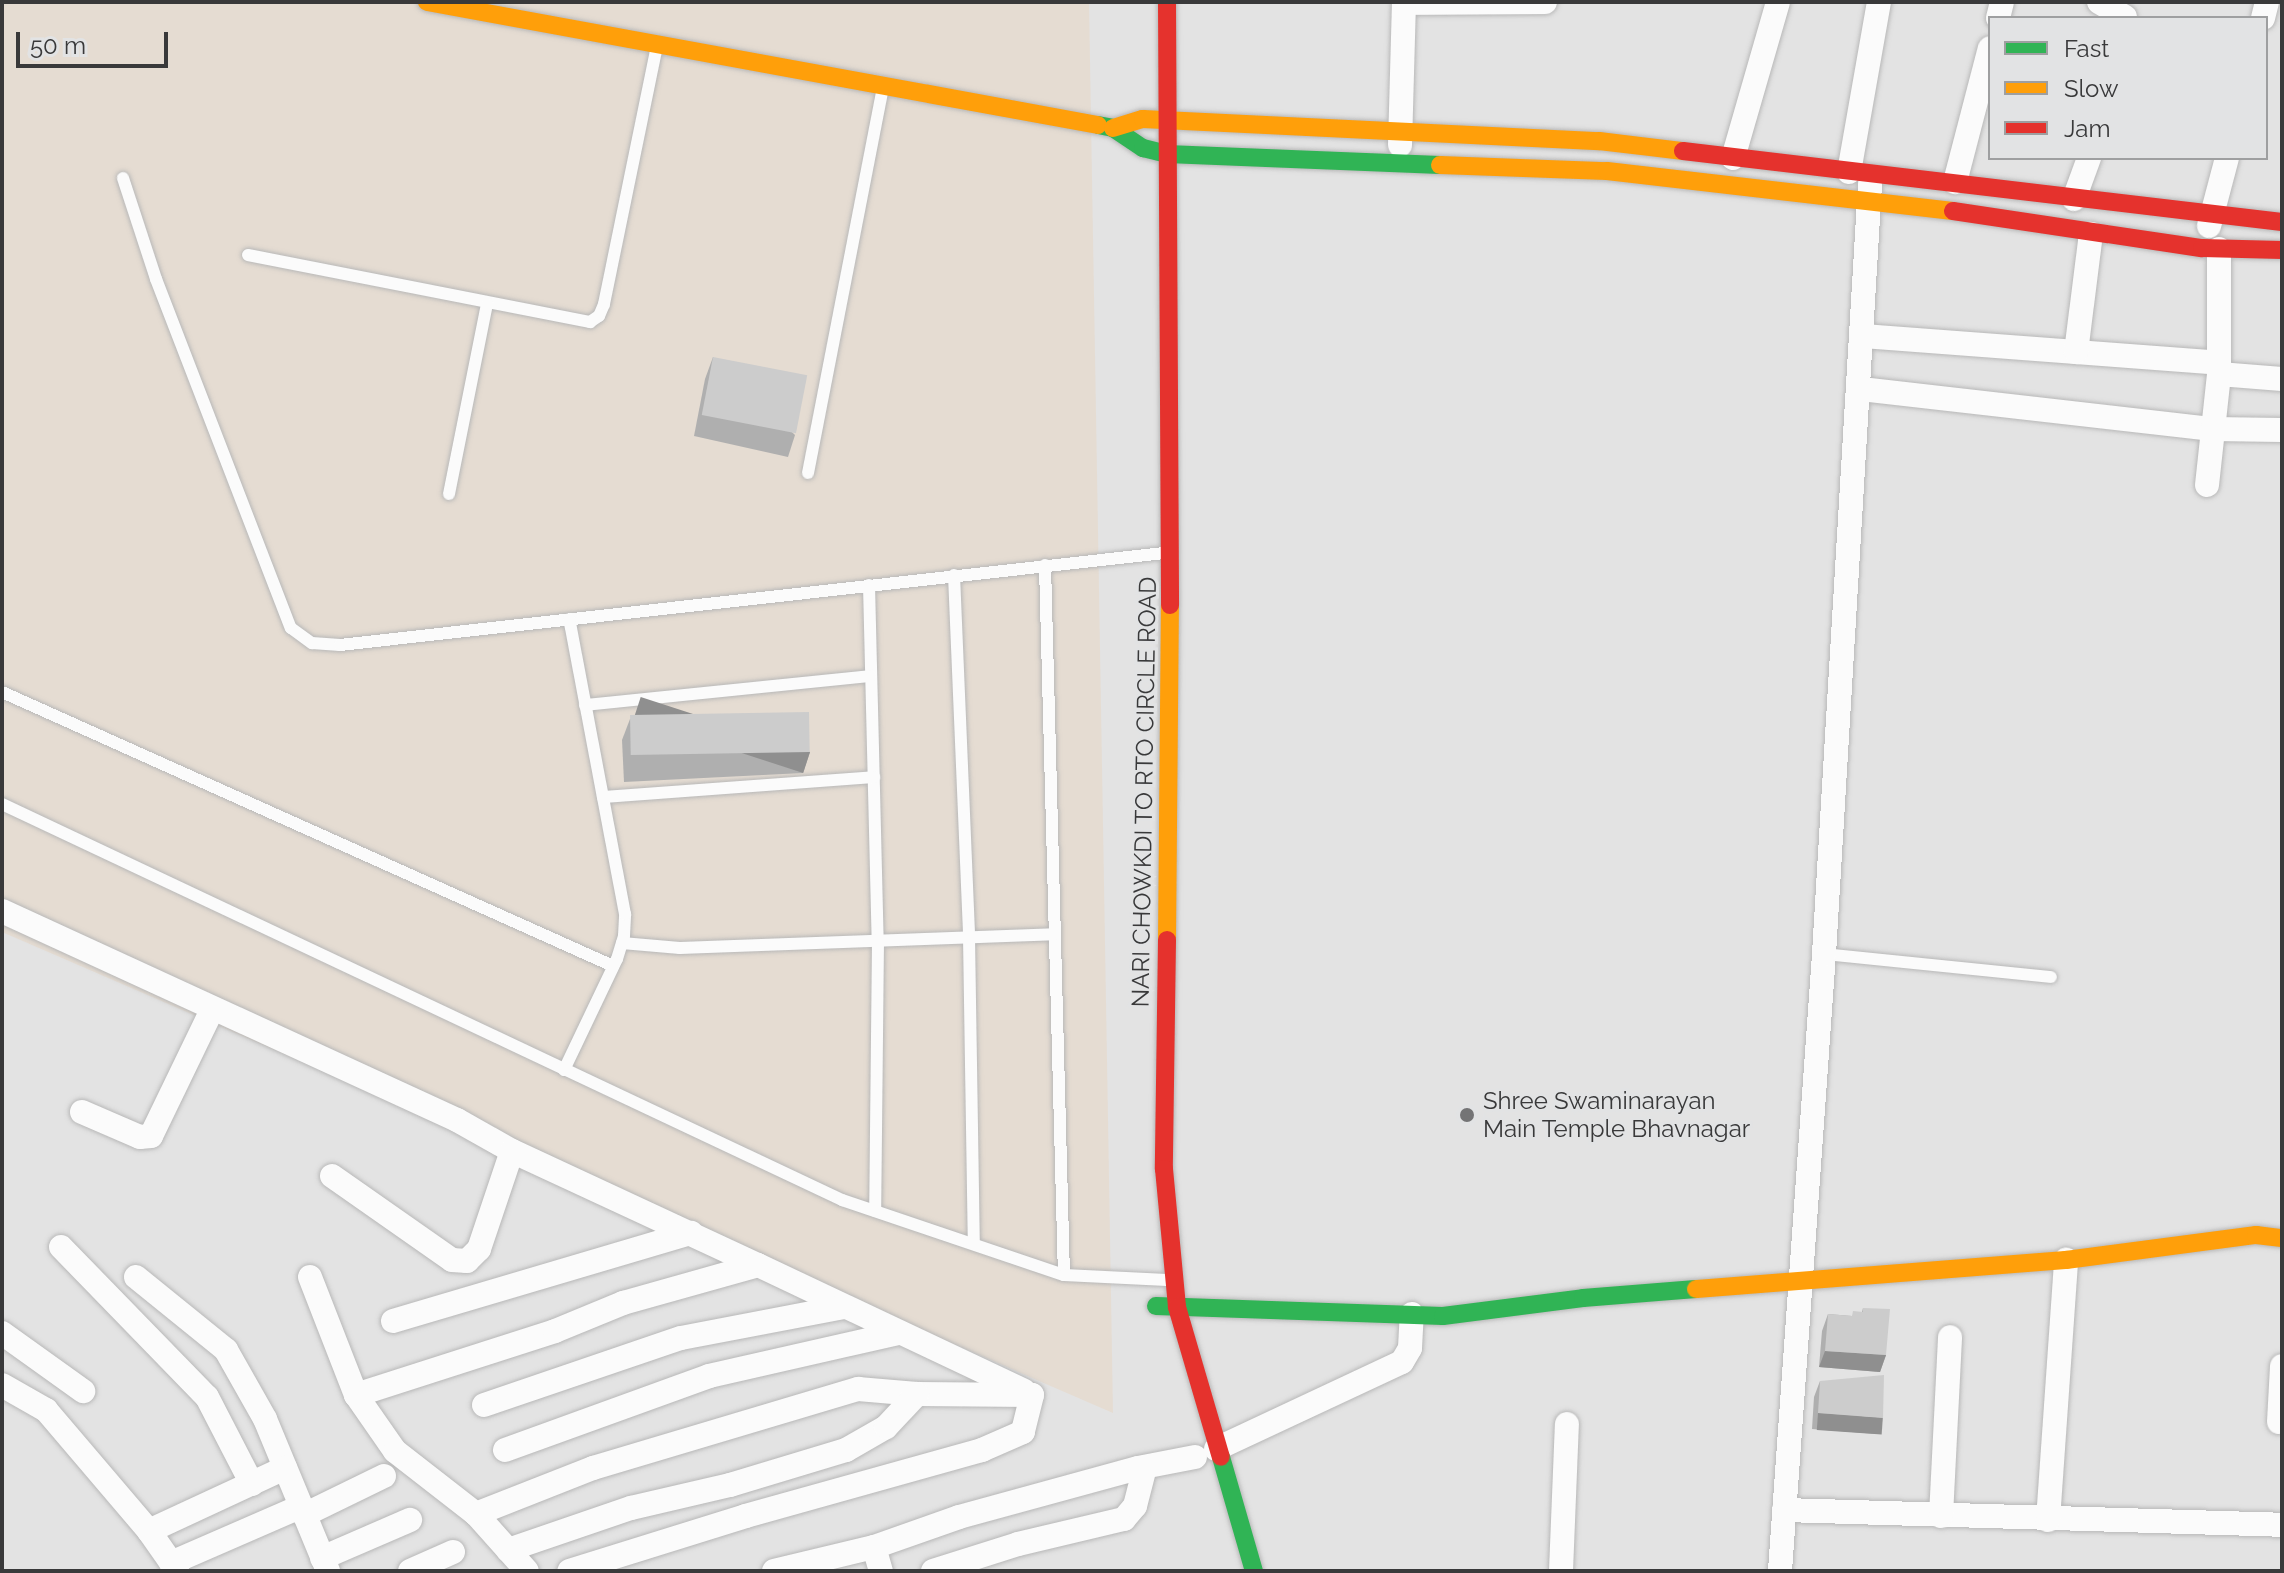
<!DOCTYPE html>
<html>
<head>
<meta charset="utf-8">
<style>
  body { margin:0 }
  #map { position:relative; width:2284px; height:1573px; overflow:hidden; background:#e3e3e3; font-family:Raleway,sans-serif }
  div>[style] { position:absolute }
  .industrial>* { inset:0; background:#e5dcd2 }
  .roads { filter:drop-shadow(0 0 2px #b8b8b8) drop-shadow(0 0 2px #b8b8b8) }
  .lane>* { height:12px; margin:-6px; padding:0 6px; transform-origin:6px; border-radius:6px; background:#fbfbfb }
  .street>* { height:24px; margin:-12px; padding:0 12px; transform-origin:12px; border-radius:12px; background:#fbfbfb }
  .fast>* { height:18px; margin:-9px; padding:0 9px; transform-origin:9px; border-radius:9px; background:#30b455 }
  .slow>* { height:18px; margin:-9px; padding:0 9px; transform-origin:9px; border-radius:9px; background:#ff9f0a }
  .jam>* { height:18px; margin:-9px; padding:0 9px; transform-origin:9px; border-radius:9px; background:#e5322d }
  .wall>* { inset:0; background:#afafaf }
  .shaded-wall>* { inset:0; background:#8f8f8f; transform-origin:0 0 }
  .building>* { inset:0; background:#ccc; transform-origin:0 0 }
  .dots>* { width:22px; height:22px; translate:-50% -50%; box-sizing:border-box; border:4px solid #e2e3e4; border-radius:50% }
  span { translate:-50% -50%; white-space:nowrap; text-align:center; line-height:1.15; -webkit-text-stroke:6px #e2e3e4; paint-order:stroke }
  .street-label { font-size:24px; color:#39393a }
  .poi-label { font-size:24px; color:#39393a }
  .left { translate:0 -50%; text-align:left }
  .frame { position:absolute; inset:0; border:4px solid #39393a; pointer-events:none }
  .legend { position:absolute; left:1988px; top:16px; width:280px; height:144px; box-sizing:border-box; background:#e2e3e4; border:2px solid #9e9fa0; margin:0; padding:10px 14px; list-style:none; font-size:24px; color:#39393a }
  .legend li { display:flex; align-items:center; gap:16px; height:40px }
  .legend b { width:40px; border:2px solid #9e9fa0 }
  .scale { position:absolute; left:16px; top:32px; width:152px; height:36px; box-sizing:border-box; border:4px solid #39393a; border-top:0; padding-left:10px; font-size:24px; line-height:28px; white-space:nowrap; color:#39393a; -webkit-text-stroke:6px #e2e3e4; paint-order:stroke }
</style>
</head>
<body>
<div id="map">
  <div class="industrial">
    <div style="clip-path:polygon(2px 2px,1089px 2px,1113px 1413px,2px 932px)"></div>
  </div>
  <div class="roads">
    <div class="lane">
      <div style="left:123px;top:178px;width:106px;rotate:71.9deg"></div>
      <div style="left:156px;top:279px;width:374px;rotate:68.9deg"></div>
      <div style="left:291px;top:628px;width:26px;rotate:36deg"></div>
      <div style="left:312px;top:643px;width:28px;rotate:4deg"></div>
      <div style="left:340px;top:645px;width:829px;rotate:-6.37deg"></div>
      <div style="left:248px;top:255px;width:349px;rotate:11.1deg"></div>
      <div style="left:590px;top:322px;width:11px;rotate:-34deg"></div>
      <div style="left:599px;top:316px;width:13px;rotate:-67deg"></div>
      <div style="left:604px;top:304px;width:264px;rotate:-78.4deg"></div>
      <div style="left:808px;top:473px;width:392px;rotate:-79deg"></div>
      <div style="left:449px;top:494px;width:194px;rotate:-78.7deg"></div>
      <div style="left:1045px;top:565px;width:710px;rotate:88.47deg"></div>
      <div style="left:954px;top:575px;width:362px;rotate:87.6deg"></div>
      <div style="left:969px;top:937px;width:307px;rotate:89.1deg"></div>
      <div style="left:869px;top:585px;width:356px;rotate:88.6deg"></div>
      <div style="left:878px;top:941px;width:270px;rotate:90.6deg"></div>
      <div style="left:2px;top:692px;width:670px;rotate:24.15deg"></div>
      <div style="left:585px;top:705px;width:287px;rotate:-5.8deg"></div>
      <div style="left:603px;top:797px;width:272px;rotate:-4.2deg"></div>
      <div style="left:2px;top:804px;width:929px;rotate:25.24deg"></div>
      <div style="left:842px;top:1200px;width:234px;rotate:18.7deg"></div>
      <div style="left:1064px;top:1275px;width:103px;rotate:2.8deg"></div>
      <div style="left:622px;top:943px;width:58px;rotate:4.9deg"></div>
      <div style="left:680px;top:948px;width:374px;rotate:-2.1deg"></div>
      <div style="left:1824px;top:954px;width:228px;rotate:5.8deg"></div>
      <div style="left:564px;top:1070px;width:123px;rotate:-64.5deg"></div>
      <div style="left:617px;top:959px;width:24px;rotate:-73deg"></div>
      <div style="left:624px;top:936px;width:22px;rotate:-87deg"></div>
      <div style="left:625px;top:914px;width:300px;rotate:-100.7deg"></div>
    </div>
    <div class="street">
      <div style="left:2099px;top:2px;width:30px;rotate:30deg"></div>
      <div style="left:1405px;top:3px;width:140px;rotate:-0.4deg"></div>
      <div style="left:1998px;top:18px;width:16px;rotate:-76deg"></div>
      <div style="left:2263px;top:18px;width:16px;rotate:-76deg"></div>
      <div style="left:1400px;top:145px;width:143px;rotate:-88.4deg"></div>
      <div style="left:1733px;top:158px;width:162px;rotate:-73.9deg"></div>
      <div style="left:1849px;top:172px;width:173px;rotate:-80deg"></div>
      <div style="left:1955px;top:182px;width:138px;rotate:-75.4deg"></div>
      <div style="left:2074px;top:199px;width:44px;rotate:-69.9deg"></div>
      <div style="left:2209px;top:226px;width:70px;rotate:-75.2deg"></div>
      <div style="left:1863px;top:336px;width:357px;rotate:4.3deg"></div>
      <div style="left:2076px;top:352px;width:119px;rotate:-82.8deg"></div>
      <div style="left:2219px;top:374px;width:63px;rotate:4.5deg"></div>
      <div style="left:1861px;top:389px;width:354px;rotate:6.5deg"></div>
      <div style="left:2213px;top:429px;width:69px;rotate:0.8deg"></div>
      <div style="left:2207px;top:485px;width:112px;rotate:-83.8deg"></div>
      <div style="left:2219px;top:374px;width:125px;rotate:-90deg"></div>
      <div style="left:2px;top:911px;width:501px;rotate:24.67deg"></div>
      <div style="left:457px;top:1120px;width:63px;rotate:29.4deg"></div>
      <div style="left:512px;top:1151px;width:271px;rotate:24.9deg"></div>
      <div style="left:82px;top:1112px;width:63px;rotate:23.3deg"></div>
      <div style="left:140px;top:1137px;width:11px;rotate:-5deg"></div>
      <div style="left:151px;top:1136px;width:140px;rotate:-64.2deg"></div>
      <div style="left:332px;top:1176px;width:146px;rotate:35deg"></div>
      <div style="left:452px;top:1260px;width:15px;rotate:4deg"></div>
      <div style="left:467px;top:1261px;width:17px;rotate:-45deg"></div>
      <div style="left:479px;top:1249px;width:103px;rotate:-71.4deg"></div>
      <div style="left:61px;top:1247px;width:209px;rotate:45.8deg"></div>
      <div style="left:207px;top:1397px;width:98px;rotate:62.7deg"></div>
      <div style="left:136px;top:1277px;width:116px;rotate:39deg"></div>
      <div style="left:226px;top:1350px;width:79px;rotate:60.5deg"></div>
      <div style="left:265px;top:1419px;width:165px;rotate:67.5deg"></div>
      <div style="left:310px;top:1277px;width:127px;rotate:68.7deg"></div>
      <div style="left:356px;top:1395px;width:68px;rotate:55.1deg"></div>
      <div style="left:395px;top:1451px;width:103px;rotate:37.9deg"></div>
      <div style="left:476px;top:1514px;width:76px;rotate:48.2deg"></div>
      <div style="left:393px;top:1321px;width:311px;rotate:-16.5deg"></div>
      <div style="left:2px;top:1333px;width:100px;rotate:35.6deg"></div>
      <div style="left:2px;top:1385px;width:51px;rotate:29.6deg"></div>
      <div style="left:46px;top:1410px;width:159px;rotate:49.6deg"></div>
      <div style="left:149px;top:1531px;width:49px;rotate:55deg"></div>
      <div style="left:356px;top:1395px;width:209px;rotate:-17.8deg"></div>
      <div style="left:555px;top:1331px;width:74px;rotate:-22.4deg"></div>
      <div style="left:623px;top:1303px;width:140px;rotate:-15.7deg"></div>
      <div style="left:758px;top:1265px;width:294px;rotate:25.3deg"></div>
      <div style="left:484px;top:1405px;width:208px;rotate:-18.8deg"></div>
      <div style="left:681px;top:1338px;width:166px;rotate:-10.8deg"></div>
      <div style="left:2279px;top:1422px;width:56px;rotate:-86.9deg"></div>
      <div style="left:1216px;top:1449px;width:205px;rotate:-25.1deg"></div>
      <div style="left:1402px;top:1362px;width:16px;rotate:-60deg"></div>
      <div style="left:1410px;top:1348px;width:34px;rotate:-87deg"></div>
      <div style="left:505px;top:1450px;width:217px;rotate:-19.9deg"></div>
      <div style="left:709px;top:1376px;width:194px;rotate:-12.8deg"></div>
      <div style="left:1784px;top:1510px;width:498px;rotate:1.7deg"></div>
      <div style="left:476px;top:1514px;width:126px;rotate:-21.5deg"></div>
      <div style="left:593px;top:1468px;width:277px;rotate:-16.6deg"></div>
      <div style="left:858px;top:1389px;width:59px;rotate:4.8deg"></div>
      <div style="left:917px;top:1394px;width:115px;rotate:0.5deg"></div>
      <div style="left:1032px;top:1395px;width:38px;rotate:104deg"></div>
      <div style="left:1023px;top:1432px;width:45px;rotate:156.3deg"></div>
      <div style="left:982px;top:1450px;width:245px;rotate:164.4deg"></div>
      <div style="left:746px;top:1516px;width:185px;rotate:162.7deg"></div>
      <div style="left:304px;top:1515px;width:89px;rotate:-26deg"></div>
      <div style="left:1941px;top:1516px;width:179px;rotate:-87.1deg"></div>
      <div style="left:2048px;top:1520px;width:261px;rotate:-86deg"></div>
      <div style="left:149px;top:1531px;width:150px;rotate:-24.9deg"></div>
      <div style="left:874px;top:1547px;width:25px;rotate:74deg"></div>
      <div style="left:508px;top:1550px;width:130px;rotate:-18.9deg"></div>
      <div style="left:631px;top:1508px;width:102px;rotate:-13.1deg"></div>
      <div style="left:730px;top:1485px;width:121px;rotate:-16.8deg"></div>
      <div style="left:846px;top:1450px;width:46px;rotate:-29.9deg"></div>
      <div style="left:886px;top:1427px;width:45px;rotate:-46.8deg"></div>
      <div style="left:322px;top:1558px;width:96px;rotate:-23.4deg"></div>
      <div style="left:171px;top:1563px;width:141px;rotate:-23.5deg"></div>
      <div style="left:410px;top:1571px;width:47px;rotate:-23.8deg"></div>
      <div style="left:774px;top:1571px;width:103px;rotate:-13.5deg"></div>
      <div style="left:874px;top:1547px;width:90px;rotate:-19.4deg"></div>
      <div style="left:959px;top:1517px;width:186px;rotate:-15.3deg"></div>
      <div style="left:1138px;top:1468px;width:58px;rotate:-10.9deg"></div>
      <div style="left:933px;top:1571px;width:89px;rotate:-17.6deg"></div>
      <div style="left:1018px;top:1544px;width:109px;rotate:-13.3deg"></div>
      <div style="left:1124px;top:1519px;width:17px;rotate:-50deg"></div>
      <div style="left:1135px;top:1506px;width:40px;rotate:-75.6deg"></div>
      <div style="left:1561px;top:1571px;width:147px;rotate:-87.7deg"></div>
      <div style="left:1780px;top:1571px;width:619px;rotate:-85.92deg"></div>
      <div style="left:1824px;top:954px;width:771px;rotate:-86.58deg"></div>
    </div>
    <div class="fast">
      <div style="left:1098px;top:125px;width:15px;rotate:11deg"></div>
      <div style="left:1113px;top:128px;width:36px;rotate:34deg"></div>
      <div style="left:1143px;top:148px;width:25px;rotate:14deg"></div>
      <div style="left:1167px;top:154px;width:273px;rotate:2.3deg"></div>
      <div style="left:1156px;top:1306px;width:287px;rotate:2deg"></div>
      <div style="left:1443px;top:1316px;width:141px;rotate:-7.3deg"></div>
      <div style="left:1583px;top:1298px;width:113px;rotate:-4.6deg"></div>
      <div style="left:1221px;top:1457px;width:119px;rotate:73.9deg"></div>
    </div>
    <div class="slow">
      <div style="left:427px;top:2px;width:682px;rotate:10.39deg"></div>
      <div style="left:1113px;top:128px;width:31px;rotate:-17deg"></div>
      <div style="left:1143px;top:119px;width:457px;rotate:2.8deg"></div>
      <div style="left:1599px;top:141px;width:85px;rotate:6.8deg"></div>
      <div style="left:1440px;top:165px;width:167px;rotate:2.1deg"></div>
      <div style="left:1607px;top:171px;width:348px;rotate:6.6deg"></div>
      <div style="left:1167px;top:940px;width:335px;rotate:-89.5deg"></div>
      <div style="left:1696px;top:1289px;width:371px;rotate:-4.5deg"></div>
      <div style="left:2066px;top:1260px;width:192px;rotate:-7.5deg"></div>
      <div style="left:2256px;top:1235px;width:26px;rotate:7deg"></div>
    </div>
    <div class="jam">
      <div style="left:1167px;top:2px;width:603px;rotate:89.71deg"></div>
      <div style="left:1683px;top:151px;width:603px;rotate:6.76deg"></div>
      <div style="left:1953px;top:211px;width:252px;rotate:8.5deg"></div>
      <div style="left:2202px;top:248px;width:80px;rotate:1.4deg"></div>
      <div style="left:1167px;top:940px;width:229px;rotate:90.8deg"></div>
      <div style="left:1164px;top:1169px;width:139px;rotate:84.6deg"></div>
      <div style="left:1177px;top:1307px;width:156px;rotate:73.7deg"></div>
    </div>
  </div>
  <div class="wall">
    <div style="clip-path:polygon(713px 357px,795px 435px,788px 457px,694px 436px,705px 379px)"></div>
    <div style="clip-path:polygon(630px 719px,810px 752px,803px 773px,624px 782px,622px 740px)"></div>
    <div style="clip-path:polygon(1863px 1308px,1886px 1355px,1880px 1372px,1819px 1367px,1822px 1331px,1828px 1314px,1852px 1316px,1862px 1312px)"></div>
    <div style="clip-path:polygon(1820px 1381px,1877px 1434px,1812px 1429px,1814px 1397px)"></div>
  </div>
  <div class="shaded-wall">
    <div style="left:810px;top:752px;width:22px;height:178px;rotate:108deg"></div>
    <div style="clip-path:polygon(1825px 1351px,1886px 1355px,1880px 1372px,1819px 1367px)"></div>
    <div style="left:1818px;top:1413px;width:65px;height:17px;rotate:4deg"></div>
  </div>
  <div class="building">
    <div style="left:713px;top:357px;width:96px;height:59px;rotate:11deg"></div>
    <div style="left:809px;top:712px;width:40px;height:179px;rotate:89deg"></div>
    <div style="clip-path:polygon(1863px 1308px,1890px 1309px,1886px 1355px,1825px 1351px,1828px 1314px,1852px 1316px,1853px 1311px,1863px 1312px)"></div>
    <div style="clip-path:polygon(1884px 1375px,1883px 1418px,1818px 1413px,1820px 1381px)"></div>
  </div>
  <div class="dots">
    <div style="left:1467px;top:1115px;background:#747475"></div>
  </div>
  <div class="street-label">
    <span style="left:1144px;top:792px;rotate:-89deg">NARI CHOWKDI TO RTO CIRCLE ROAD</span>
  </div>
  <div class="poi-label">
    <span class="left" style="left:1483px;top:1115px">Shree Swaminarayan<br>Main Temple Bhavnagar</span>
  </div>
  <div class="frame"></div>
  <ul class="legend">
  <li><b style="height:10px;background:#30b455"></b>Fast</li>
  <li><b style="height:10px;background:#ff9f0a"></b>Slow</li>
  <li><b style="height:10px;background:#e5322d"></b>Jam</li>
  </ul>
  <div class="scale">50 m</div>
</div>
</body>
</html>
